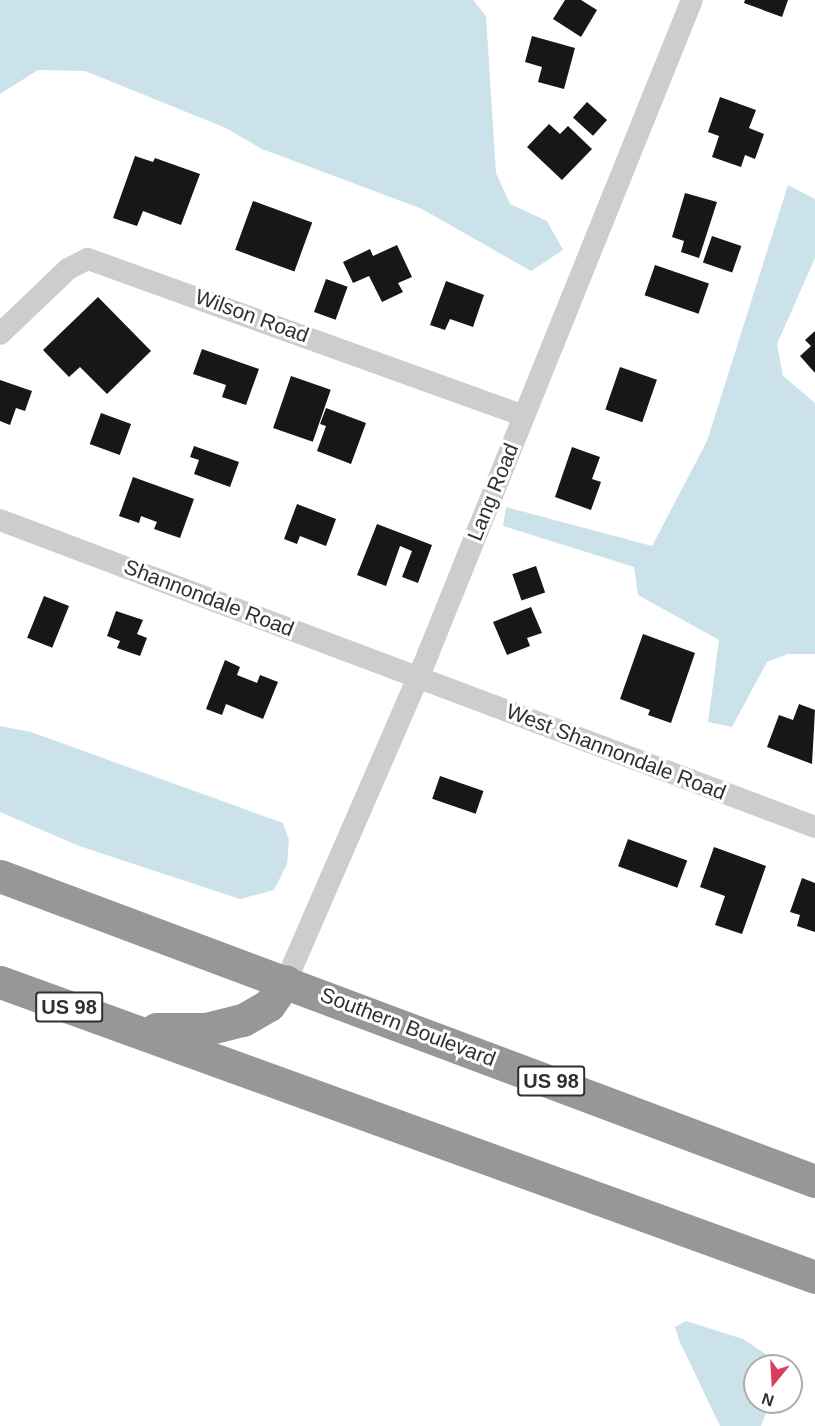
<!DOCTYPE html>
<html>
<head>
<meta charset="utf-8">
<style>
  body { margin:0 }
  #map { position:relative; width:815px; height:1426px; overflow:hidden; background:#fff; font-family:Arial,sans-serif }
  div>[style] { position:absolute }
  .water>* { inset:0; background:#cce2ea }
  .building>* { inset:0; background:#171717; transform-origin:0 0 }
  .street>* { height:22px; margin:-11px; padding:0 11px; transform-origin:11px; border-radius:11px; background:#cdcdcd }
  .highway>* { height:33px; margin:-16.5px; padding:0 16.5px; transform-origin:16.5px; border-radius:16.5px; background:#979797 }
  span { translate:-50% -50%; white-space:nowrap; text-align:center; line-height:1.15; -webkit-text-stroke:6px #fff; paint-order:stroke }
  .shield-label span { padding:2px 4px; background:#fff; border:2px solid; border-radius:4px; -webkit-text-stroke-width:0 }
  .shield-label { font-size:20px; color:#303030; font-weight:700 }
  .street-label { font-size:21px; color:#303030 }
  .north { position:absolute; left:743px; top:1354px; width:60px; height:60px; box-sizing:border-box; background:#fff; border:2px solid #acacac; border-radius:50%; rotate:198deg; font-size:16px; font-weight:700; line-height:24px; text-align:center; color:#303030 }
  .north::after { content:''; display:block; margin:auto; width:21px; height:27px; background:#d93f5d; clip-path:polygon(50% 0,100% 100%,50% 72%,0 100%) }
</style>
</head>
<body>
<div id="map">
  <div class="water">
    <div style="clip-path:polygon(0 0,473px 0,486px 16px,496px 173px,510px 204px,547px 221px,563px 250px,531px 271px,422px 209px,262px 149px,226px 128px,85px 71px,38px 70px,0 94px)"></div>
    <div style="clip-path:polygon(788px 185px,815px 199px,815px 258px,777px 344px,783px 376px,815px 403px,815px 654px,788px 654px,767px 662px,732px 727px,708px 722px,719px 640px,638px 595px,634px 567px,503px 526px,506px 507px,652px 546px,707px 441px)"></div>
    <div style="clip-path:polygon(0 726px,31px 732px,283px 823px,289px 840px,287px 864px,274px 890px,240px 899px,79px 846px,0 812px)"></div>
    <div style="clip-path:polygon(686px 1321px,743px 1339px,770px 1357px,772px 1366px,755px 1366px,755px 1402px,770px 1402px,761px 1426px,720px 1426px,679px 1340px,675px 1327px)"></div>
  </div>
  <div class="building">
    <div style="clip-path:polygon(565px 0,581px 0,597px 10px,581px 37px,553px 19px)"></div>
    <div style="clip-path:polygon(745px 0,788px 0,782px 17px,744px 3px)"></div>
    <div style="clip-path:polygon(532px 36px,575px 48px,564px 89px,538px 82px,542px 67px,525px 62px)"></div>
    <div style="clip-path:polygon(720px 97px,756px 110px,749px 128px,764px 134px,755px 159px,745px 155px,741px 167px,712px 157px,719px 136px,708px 132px)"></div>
    <div style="left:587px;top:102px;width:27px;height:21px;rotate:42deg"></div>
    <div style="clip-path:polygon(549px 124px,560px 134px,568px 126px,592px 149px,562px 180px,527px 147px)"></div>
    <div style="clip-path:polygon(135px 156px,153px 162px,155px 158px,200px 174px,181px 225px,143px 211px,137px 226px,113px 218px)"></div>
    <div style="clip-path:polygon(685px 193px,717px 202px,699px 258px,681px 252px,684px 241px,672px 237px)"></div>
    <div style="left:253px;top:201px;width:63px;height:52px;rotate:20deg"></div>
    <div style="left:712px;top:236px;width:31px;height:28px;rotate:19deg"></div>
    <div style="clip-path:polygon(397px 245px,412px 277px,398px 283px,403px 292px,382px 302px,369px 276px,353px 283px,343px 262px,370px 249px,373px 256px)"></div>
    <div style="left:655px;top:265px;width:57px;height:32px;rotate:19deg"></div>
    <div style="left:326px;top:279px;width:23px;height:35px;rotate:20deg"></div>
    <div style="clip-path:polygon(446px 281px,484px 295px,473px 327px,450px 319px,445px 330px,430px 325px)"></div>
    <div style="clip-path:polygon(98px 297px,151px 351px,107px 394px,80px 367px,69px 377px,43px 350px)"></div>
    <div style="clip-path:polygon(815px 331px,815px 373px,800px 356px,811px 346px,805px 340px)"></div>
    <div style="clip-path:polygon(202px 349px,259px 369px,246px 405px,222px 397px,226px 385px,193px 374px)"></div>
    <div style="left:620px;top:367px;width:39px;height:45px;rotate:19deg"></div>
    <div style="left:291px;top:376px;width:42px;height:55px;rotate:19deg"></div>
    <div style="clip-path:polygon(0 380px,32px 391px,25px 411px,16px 408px,10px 425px,0 421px)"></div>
    <div style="clip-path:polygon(326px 408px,366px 423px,351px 464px,317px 451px,326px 426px,320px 424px)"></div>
    <div style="left:101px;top:413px;width:32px;height:33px;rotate:20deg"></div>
    <div style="clip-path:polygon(194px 446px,239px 462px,230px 487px,194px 474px,199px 460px,190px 457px)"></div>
    <div style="clip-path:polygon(572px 447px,600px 457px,592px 479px,601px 482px,591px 510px,555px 497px)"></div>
    <div style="clip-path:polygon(133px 477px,194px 499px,180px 538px,154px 529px,157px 522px,141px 516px,139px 523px,119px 516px)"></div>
    <div style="clip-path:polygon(297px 504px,336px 519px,326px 546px,300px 536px,297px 544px,284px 539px)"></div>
    <div style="clip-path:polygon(377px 524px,432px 545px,418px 583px,402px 577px,412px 551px,400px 546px,386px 586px,357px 575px)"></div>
    <div style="left:536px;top:566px;width:28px;height:25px;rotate:71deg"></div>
    <div style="left:44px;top:596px;width:27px;height:45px;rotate:22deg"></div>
    <div style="clip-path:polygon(531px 607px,542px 633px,527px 638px,530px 646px,507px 655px,493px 622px)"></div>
    <div style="clip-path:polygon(116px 611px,143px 620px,137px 634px,147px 638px,140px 656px,117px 648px,120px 641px,107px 636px)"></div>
    <div style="clip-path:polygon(643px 634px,695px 653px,671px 723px,648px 715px,650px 710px,620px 699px)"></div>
    <div style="clip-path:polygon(225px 660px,240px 667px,237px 675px,257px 683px,260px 675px,278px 682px,263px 719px,226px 704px,222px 715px,206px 709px)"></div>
    <div style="clip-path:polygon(799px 704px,815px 710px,812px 764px,767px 747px,779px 715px,793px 720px)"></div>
    <div style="left:440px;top:776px;width:46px;height:24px;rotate:19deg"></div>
    <div style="left:628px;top:839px;width:63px;height:29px;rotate:20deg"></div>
    <div style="clip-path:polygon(714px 847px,766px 866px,742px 934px,715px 925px,725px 896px,700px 887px)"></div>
    <div style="clip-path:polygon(802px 878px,815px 883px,815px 932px,797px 926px,800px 915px,790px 912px)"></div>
  </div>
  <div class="street">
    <div style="left:0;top:334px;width:94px;rotate:-43.7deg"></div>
    <div style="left:68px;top:269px;width:22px;rotate:-27deg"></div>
    <div style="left:88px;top:259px;width:462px;rotate:19.8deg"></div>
    <div style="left:0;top:520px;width:871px;rotate:20.64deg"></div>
    <div style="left:286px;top:981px;width:357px;rotate:-66.5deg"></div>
    <div style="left:428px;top:654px;width:705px;rotate:-68.02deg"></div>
  </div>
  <div class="highway">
    <div style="left:0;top:876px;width:870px;rotate:20.52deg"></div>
    <div style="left:0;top:982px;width:867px;rotate:19.9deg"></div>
    <div style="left:156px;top:1029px;width:50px"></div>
    <div style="left:206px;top:1029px;width:38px;rotate:-14deg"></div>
    <div style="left:243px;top:1020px;width:30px;rotate:-30deg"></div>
    <div style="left:269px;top:1005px;width:29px;rotate:-55deg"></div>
  </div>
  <div class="shield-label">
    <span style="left:69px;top:1007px">US 98</span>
    <span style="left:551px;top:1081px">US 98</span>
  </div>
  <div class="street-label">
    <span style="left:252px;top:316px;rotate:20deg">Wilson Road</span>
    <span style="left:493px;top:492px;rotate:-68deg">Lang Road</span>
    <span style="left:209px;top:598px;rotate:21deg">Shannondale Road</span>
    <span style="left:616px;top:752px;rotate:21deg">West Shannondale Road</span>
    <span style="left:408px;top:1027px;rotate:21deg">Southern Boulevard</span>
  </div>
  <div class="north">N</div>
</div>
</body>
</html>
